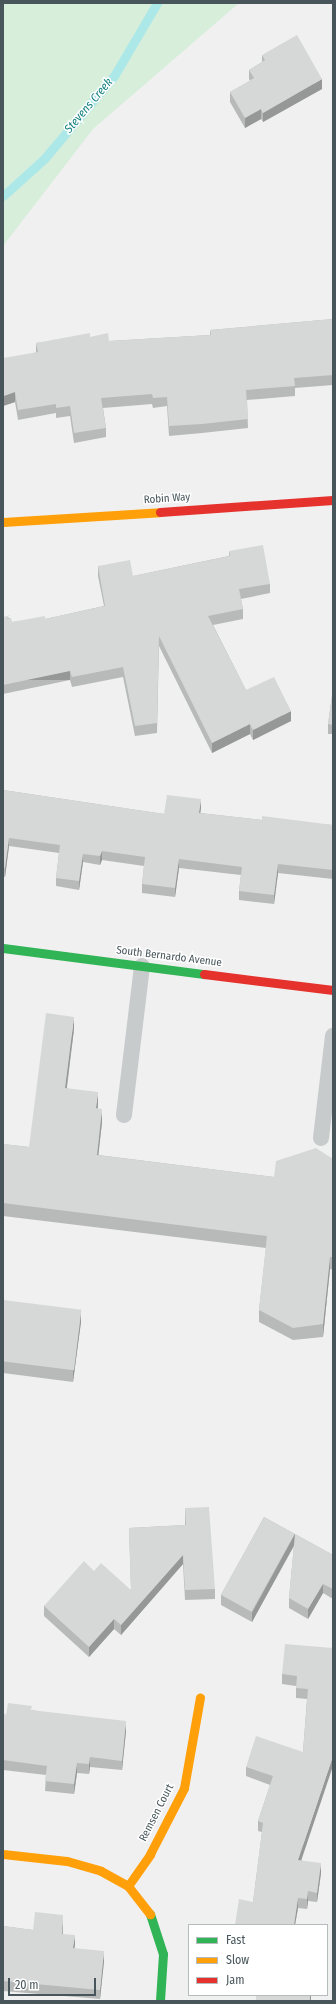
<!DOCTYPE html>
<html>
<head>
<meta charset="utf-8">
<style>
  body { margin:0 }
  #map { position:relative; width:336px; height:2004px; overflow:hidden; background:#f0f0f0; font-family:"Fira Sans Condensed",sans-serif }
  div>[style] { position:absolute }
  .green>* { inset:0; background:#d6eeda }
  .stream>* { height:9px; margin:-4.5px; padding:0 4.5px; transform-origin:4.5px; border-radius:4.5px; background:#ade8e9 }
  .lane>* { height:16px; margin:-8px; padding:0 8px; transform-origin:8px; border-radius:8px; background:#c7cbcc }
  .fast>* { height:9px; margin:-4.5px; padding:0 4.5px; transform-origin:4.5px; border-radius:4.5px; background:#30b455 }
  .slow>* { height:9px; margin:-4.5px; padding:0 4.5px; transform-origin:4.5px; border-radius:4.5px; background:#ff9f0a }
  .jam>* { height:9px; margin:-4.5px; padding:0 4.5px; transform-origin:4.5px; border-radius:4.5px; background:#e5322d }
  .wall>* { inset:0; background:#b8baba }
  .shaded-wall>* { inset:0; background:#969797; transform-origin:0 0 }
  .building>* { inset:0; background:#d6d8d8; transform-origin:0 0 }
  span { translate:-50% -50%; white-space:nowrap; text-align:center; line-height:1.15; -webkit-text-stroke:3px #fff; paint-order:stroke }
  .street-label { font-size:11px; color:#48565b }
  .water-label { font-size:12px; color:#158283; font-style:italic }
  .frame { position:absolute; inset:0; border:4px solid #48565b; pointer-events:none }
  .legend { position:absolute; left:188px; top:1924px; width:140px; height:72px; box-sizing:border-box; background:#fff; border:1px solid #b6bbbd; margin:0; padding:5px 7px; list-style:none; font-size:12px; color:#48565b }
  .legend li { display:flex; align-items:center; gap:8px; height:20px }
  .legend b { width:20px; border:1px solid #b6bbbd }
  .scale { position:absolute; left:8px; top:1978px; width:88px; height:18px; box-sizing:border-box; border:2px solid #48565b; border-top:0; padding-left:5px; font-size:12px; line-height:14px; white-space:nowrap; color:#48565b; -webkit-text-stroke:3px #fff; paint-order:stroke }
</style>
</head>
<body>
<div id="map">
  <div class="green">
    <div style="clip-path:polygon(3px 3px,239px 3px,93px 129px,3px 246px)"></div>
  </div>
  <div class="stream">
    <div style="left:3px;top:196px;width:55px;rotate:-42.1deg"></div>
    <div style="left:44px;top:159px;width:109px;rotate:-49.9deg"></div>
    <div style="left:114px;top:76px;width:85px;rotate:-59.5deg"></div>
  </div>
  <div class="lane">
    <div style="left:124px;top:1115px;width:150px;rotate:-83.1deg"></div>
    <div style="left:321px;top:1138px;width:103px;rotate:-83.3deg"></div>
  </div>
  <div class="fast">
    <div style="left:3px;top:948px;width:203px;rotate:7.4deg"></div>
    <div style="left:150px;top:1914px;width:42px;rotate:72deg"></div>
    <div style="left:163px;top:1954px;width:47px;rotate:93.7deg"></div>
  </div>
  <div class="slow">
    <div style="left:3px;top:522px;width:157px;rotate:-3.6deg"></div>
    <div style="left:3px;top:1854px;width:64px;rotate:6.2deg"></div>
    <div style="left:67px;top:1861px;width:35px;rotate:16deg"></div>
    <div style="left:101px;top:1871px;width:31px;rotate:29deg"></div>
    <div style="left:128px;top:1886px;width:36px;rotate:52deg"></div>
    <div style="left:128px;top:1886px;width:39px;rotate:-55deg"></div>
    <div style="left:150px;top:1854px;width:74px;rotate:-62.7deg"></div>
    <div style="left:184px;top:1788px;width:92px;rotate:-80deg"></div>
  </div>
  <div class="jam">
    <div style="left:160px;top:512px;width:173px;rotate:-4deg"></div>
    <div style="left:204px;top:974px;width:130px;rotate:7.1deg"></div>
  </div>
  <div class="wall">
    <div style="clip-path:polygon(262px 55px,322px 89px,263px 122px,261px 119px,245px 128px,230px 102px,230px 92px,250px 81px,249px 79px,249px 70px,262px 62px)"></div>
    <div style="clip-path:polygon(333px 319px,333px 385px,295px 388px,295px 396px,247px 400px,248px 428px,202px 433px,169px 436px,167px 406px,153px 408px,152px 404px,103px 408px,106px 428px,106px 437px,74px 443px,70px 416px,56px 418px,56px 413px,18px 420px,15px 402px,3px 406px,36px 352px,36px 343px,90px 337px,109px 341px,210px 335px,210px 330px)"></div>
    <div style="clip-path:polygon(229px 551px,270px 584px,270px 593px,241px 599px,243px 609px,243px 619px,213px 625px,246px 690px,291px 721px,253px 740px,250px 734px,212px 753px,159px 646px,157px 733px,135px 736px,123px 677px,72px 687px,70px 680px,3px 694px,3px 617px,10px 618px,12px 622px,45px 619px,104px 606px,98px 576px,98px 566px,133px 576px,229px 556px)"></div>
    <div style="clip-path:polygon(333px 689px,333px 734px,328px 734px,328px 724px)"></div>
    <div style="clip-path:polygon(3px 790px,164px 814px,201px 808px,200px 813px,262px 820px,333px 825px,333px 879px,278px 873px,274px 904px,239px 900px,239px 891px,241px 875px,179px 868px,175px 897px,142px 893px,142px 884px,144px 866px,102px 860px,100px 865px,83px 862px,79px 890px,56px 886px,56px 878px,59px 853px,9px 846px,5px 877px,3px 876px)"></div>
    <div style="clip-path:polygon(74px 1029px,67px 1088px,98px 1104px,98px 1109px,102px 1122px,98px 1155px,274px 1177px,333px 1159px,333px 1270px,330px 1269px,323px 1337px,293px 1340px,259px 1322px,259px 1310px,266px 1248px,3px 1216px,3px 1144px,29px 1147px)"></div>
    <div style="clip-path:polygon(3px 1300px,81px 1322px,73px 1382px,3px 1373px)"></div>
    <div style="clip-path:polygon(185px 1508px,215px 1589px,215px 1599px,185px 1600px,183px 1564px,121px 1635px,114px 1629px,89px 1657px,44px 1616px,44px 1606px,94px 1571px,131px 1590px,129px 1528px,185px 1525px)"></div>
    <div style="clip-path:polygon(264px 1517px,333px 1555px,333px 1599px,323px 1593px,308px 1619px,289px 1608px,289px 1598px,294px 1545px,252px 1622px,221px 1605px,221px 1595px)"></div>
    <div style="clip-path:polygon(333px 1648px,301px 1860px,321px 1873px,317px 1902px,308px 1901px,307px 1909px,298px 1908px,295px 1925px,235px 1925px,253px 1902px,262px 1832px,258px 1831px,258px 1821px,270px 1785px,246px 1776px,246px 1767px,303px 1752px,307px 1699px,296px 1698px,296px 1686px,282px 1684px,282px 1674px)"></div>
    <div style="clip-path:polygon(32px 1710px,126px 1731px,122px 1770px,90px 1767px,89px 1774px,77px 1773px,74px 1794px,45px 1791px,46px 1775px,3px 1770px,3px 1714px,6px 1715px)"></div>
    <div style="clip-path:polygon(63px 1925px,63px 1934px,75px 1945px,74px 1948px,104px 1961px,100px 1999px,3px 1991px,3px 1926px,33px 1930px)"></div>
  </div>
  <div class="shaded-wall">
    <div style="clip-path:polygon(322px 79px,322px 89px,263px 122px,263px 113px)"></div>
    <div style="clip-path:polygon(261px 109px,261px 119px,245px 128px,245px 118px)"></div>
    <div style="clip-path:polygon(15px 392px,15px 402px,3px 406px,3px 396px)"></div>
    <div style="left:70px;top:671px;width:9px;height:68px;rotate:90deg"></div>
    <div style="clip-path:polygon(291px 711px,291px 721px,253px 740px,253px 730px)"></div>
    <div style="clip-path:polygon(250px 724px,250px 734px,212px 753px,212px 743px)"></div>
    <div style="clip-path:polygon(201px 799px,201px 808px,199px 822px,199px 813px)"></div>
    <div style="clip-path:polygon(9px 838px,9px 846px,5px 877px,5px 868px)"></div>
    <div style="clip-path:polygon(102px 851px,102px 860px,100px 865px,100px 856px)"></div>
    <div style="clip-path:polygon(83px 854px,83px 862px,79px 890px,79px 881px)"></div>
    <div style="clip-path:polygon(179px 859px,179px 868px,175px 897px,175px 888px)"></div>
    <div style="clip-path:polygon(278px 864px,278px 873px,274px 904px,274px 895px)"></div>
    <div style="clip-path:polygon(74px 1017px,74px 1029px,65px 1100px,65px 1088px)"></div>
    <div style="clip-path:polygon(98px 1092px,98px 1104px,96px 1121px,96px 1108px)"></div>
    <div style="clip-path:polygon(102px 1109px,102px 1122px,97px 1168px,97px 1155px)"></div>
    <div style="clip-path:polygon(330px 1257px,330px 1269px,323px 1337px,323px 1324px)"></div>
    <div style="clip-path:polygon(81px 1310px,81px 1322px,73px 1382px,73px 1370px)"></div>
    <div style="clip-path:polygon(295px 1534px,295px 1544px,252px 1622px,252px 1613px)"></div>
    <div style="clip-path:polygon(183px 1555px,183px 1564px,121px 1635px,121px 1625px)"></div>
    <div style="clip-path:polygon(323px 1584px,323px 1593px,308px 1619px,308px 1609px)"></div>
    <div style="clip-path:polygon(114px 1619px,114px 1629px,89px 1657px,89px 1647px)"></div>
    <div style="clip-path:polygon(126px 1721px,126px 1731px,122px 1770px,122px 1761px)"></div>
    <div style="clip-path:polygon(333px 1756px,333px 1766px,298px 1870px,298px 1860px)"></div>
    <div style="clip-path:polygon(90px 1757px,90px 1767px,89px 1774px,89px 1764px)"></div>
    <div style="clip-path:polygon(77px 1763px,77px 1773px,74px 1794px,74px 1784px)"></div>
    <div style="clip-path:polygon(321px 1863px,321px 1873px,317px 1902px,317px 1893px)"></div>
    <div style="clip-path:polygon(308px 1891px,308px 1901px,307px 1909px,307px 1899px)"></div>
    <div style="clip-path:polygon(298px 1898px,298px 1908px,295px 1925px,294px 1925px)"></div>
    <div style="clip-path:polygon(63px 1915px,63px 1925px,62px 1943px,62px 1934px)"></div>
    <div style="clip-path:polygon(75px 1935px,75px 1945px,73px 1957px,73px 1948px)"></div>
    <div style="clip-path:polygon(104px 1951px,104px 1961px,100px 1999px,100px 1990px)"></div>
    <div style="left:310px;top:1995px;width:1px;height:6px"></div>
  </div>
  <div class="building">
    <div style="clip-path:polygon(297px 35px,322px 79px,263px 113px,261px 109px,245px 118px,230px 92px,254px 78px,249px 70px,265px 60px,262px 55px)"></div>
    <div style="clip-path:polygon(333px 319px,333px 375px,294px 378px,295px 386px,246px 390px,248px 419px,202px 424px,169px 426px,167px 397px,153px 398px,152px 394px,101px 398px,106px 428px,74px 433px,70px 406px,56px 408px,56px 404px,18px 410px,15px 392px,3px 396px,3px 358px,38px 352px,36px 343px,90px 333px,90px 337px,108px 333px,109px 341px,211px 335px,210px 330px)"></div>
    <div style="clip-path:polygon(263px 545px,270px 584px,239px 589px,243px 609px,208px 616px,246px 690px,274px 677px,291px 711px,253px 730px,250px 724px,212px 743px,159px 636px,157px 723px,135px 726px,123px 667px,72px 677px,70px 671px,3px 685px,3px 617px,10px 615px,6px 619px,11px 618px,12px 622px,45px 616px,45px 619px,105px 606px,98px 566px,130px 560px,133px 576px,230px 556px,229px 551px)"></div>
    <div style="clip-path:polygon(333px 689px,333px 725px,328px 724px)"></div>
    <div style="clip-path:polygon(3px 790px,164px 814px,167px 795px,201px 799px,199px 813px,262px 820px,262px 816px,333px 825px,333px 870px,278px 864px,274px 895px,239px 891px,242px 867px,179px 859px,175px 888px,142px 884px,145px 857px,102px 851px,100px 856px,83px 854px,79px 881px,56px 878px,60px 845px,9px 838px,5px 868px,3px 868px)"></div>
    <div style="clip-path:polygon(46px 1013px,74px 1017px,65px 1088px,98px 1092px,96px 1108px,102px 1109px,97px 1155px,274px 1177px,276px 1161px,316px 1148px,333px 1159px,333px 1257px,330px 1257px,323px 1324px,293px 1328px,259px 1310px,267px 1236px,3px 1203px,3px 1144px,29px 1147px)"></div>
    <div style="left:3px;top:1300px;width:79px;height:61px;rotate:7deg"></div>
    <div style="clip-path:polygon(209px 1507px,215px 1589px,185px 1590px,183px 1555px,121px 1625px,114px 1619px,89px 1647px,44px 1606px,84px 1561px,94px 1571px,101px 1563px,131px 1590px,129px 1528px,186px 1525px,185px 1508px)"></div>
    <div style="left:264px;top:1517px;width:35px;height:89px;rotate:29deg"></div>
    <div style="clip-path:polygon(295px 1534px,333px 1555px,333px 1589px,323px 1584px,308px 1609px,289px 1598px)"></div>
    <div style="clip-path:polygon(285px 1644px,333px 1648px,333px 1756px,298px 1860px,321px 1863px,317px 1893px,308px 1891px,307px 1899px,298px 1898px,294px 1925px,235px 1925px,239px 1899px,253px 1902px,263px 1823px,258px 1821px,273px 1776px,246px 1767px,256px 1736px,303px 1752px,308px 1689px,296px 1688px,297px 1676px,282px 1674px)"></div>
    <div style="clip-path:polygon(8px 1703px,32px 1706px,31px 1710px,126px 1721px,122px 1761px,90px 1757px,89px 1764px,77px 1763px,74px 1784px,45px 1781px,47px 1766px,3px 1760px,3px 1714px,6px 1715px)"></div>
    <div style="clip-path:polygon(35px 1912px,63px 1915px,62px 1934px,75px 1935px,73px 1948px,104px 1951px,100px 1990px,3px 1981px,3px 1926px,33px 1930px)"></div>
    <div style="left:256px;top:1995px;width:54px;height:6px"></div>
  </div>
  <div class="street-label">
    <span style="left:167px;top:499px;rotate:-4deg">Robin Way</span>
    <span style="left:169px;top:957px;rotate:7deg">South Bernardo Avenue</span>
    <span style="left:157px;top:1813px;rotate:-63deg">Remsen Court</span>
  </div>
  <div class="water-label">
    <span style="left:89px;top:106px;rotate:-50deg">Stevens Creek</span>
  </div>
  <div class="frame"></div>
  <ul class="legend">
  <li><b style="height:5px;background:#30b455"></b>Fast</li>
  <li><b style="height:5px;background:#ff9f0a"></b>Slow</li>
  <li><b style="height:5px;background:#e5322d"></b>Jam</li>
  </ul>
  <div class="scale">20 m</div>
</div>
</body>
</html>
